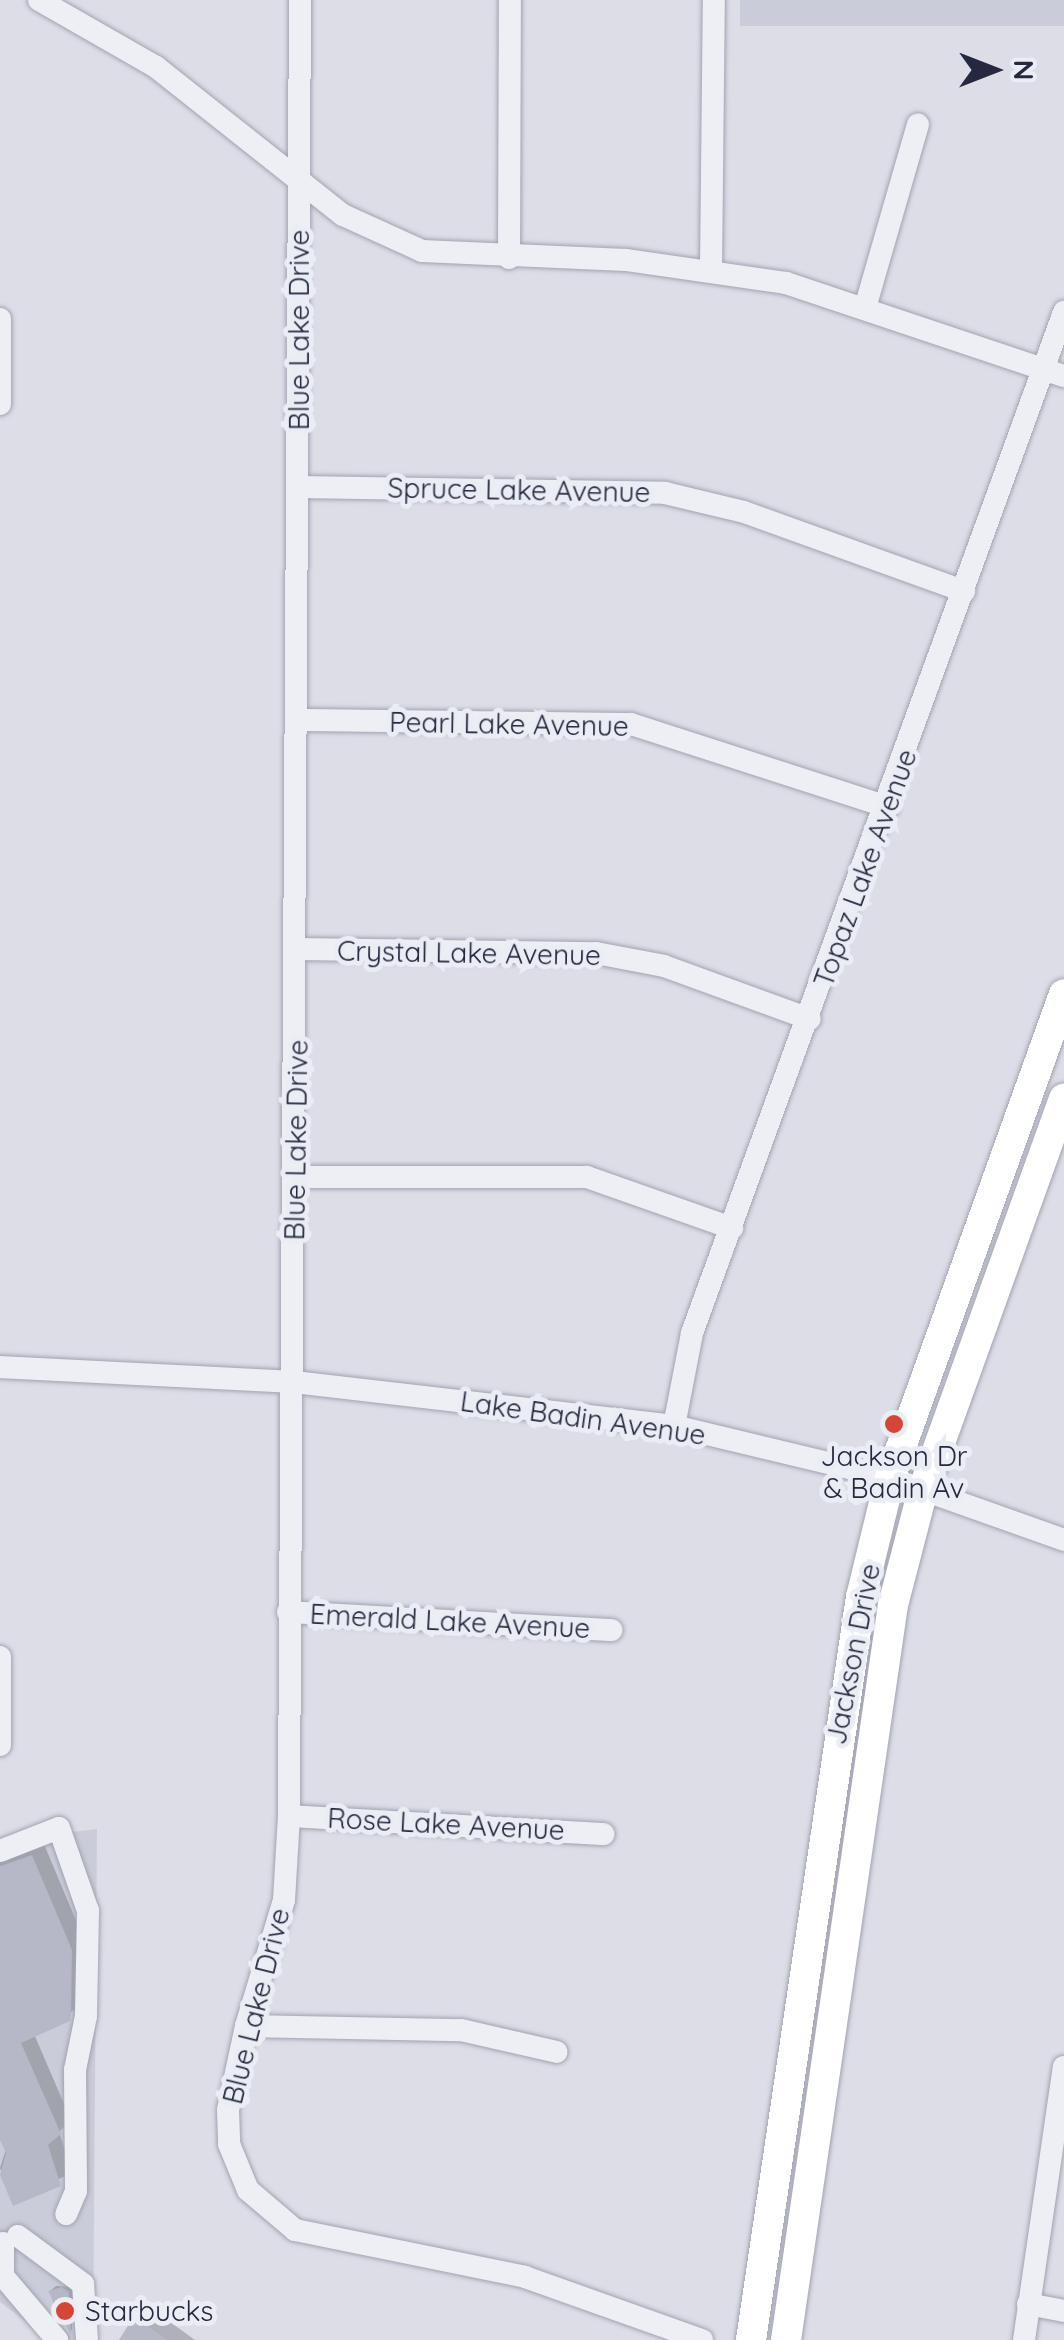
<!DOCTYPE html>
<html>
<head>
<meta charset="utf-8">
<style>
  body { margin:0 }
  #map { position:relative; width:1064px; height:2340px; overflow:hidden; background:#dcdde7; font-family:Quicksand,sans-serif }
  div>[style] { position:absolute }
  .built>* { inset:0; background:#caccd9; transform-origin:0 0 }
  .shadow>* { inset:0; background:#0003 }
  .building>* { inset:0; background:#b6b8c7 }
  .roads { filter:drop-shadow(0 0 2px #a1a3b1) drop-shadow(0 0 2px #a1a3b1) }
  .minor>* { height:22px; margin:-11px; padding:0 11px; transform-origin:11px; border-radius:11px; background:#eeeff5 }
  .major>* { height:30px; margin:-15px; padding:0 15px; transform-origin:15px; border-radius:15px; background:#fff }
  .dots>* { width:28px; height:28px; translate:-50% -50%; box-sizing:border-box; border:5px solid #ebedf5; border-radius:50% }
  span { translate:-50% -50%; white-space:nowrap; text-align:center; line-height:1.15; -webkit-text-stroke:10px #ebedf5; paint-order:stroke }
  .street-label { font-size:28px; color:#25283e }
  .poi-label { font-size:28px; color:#25283e }
  .left { translate:0 -50%; text-align:left }
  .north { position:absolute; left:944px; top:20px; width:100px; height:100px; -webkit-text-stroke:8px #ebedf5; paint-order:stroke; rotate:90deg; font-size:28px; font-weight:700; line-height:40px; text-align:center; color:#25283e }
  .north::after { content:''; display:block; margin:auto; width:35px; height:45px; background:#25283e; clip-path:polygon(50% 0,100% 100%,50% 72%,0 100%) }
</style>
</head>
<body>
<div id="map">
  <div class="built">
    <div style="left:740px;top:0;width:324px;height:26px"></div>
    <div style="clip-path:polygon(97px 1829px,93px 2340px,50px 2340px,0 2302px,0 1841px)"></div>
  </div>
  <div class="shadow">
    <div style="clip-path:polygon(44px 1844px,83px 1937px,81px 2006px,34px 2034px,71px 2120px,59px 2132px,72px 2172px,15px 2203px,0 2168px,6px 2149px,0 2135px,0 1851px)"></div>
    <div style="clip-path:polygon(56px 2286px,73px 2287px,72px 2331px,56px 2312px,50px 2291px)"></div>
    <div style="clip-path:polygon(148px 2306px,195px 2340px,122px 2340px)"></div>
  </div>
  <div class="building">
    <div style="clip-path:polygon(32px 1855px,72px 1950px,71px 2014px,70px 2021px,21px 2043px,61px 2134px,48px 2145px,61px 2186px,13px 2206px,0 2175px,6px 2153px,0 2140px,0 1866px)"></div>
    <div style="clip-path:polygon(62px 2287px,69px 2292px,71px 2335px,48px 2291px)"></div>
    <div style="clip-path:polygon(134px 2316px,167px 2340px,119px 2340px)"></div>
  </div>
  <div class="roads">
    <div class="minor">
      <div style="left:39px;top:0;width:135px;rotate:29.8deg"></div>
      <div style="left:156px;top:67px;width:238px;rotate:38.4deg"></div>
      <div style="left:343px;top:215px;width:87px;rotate:24.5deg"></div>
      <div style="left:422px;top:251px;width:204px;rotate:2.5deg"></div>
      <div style="left:626px;top:260px;width:162px;rotate:8.2deg"></div>
      <div style="left:786px;top:283px;width:293px;rotate:18.5deg"></div>
      <div style="left:300px;top:0;width:1816px;rotate:90.35deg"></div>
      <div style="left:289px;top:1816px;width:84px;rotate:93.4deg"></div>
      <div style="left:284px;top:1900px;width:132px;rotate:106.8deg"></div>
      <div style="left:246px;top:2026px;width:86px;rotate:102.1deg"></div>
      <div style="left:228px;top:2110px;width:34px;rotate:88deg"></div>
      <div style="left:229px;top:2144px;width:50px;rotate:67.6deg"></div>
      <div style="left:248px;top:2190px;width:62px;rotate:40.4deg"></div>
      <div style="left:295px;top:2230px;width:235px;rotate:11.5deg"></div>
      <div style="left:525px;top:2277px;width:188px;rotate:19.6deg"></div>
      <div style="left:509px;top:258px;width:258px;rotate:-89.8deg"></div>
      <div style="left:711px;top:270px;width:270px;rotate:-89.4deg"></div>
      <div style="left:865px;top:308px;width:191px;rotate:-73.9deg"></div>
      <div style="left:0;top:319px;width:85px;rotate:90deg"></div>
      <div style="left:298px;top:487px;width:367px;rotate:0.9deg"></div>
      <div style="left:665px;top:493px;width:81px;rotate:13.5deg"></div>
      <div style="left:744px;top:512px;width:234px;rotate:19.8deg"></div>
      <div style="left:297px;top:720px;width:334px;rotate:0.7deg"></div>
      <div style="left:631px;top:724px;width:270px;rotate:17.9deg"></div>
      <div style="left:298px;top:949px;width:298px;rotate:0.8deg"></div>
      <div style="left:596px;top:953px;width:69px;rotate:10.8deg"></div>
      <div style="left:664px;top:966px;width:155px;rotate:20deg"></div>
      <div style="left:296px;top:1177px;width:291px"></div>
      <div style="left:587px;top:1177px;width:154px;rotate:19.4deg"></div>
      <div style="left:0;top:1367px;width:294px;rotate:2.9deg"></div>
      <div style="left:294px;top:1382px;width:383px;rotate:6.6deg"></div>
      <div style="left:674px;top:1426px;width:222px;rotate:13.5deg"></div>
      <div style="left:890px;top:1478px;width:185px;rotate:19.6deg"></div>
      <div style="left:674px;top:1426px;width:95px;rotate:-79deg"></div>
      <div style="left:692px;top:1333px;width:1087px;rotate:-69.98deg"></div>
      <div style="left:288px;top:1612px;width:324px;rotate:3.2deg"></div>
      <div style="left:0;top:1657px;width:88px;rotate:90deg"></div>
      <div style="left:289px;top:1816px;width:315px;rotate:3.3deg"></div>
      <div style="left:0;top:1851px;width:63px;rotate:-21.3deg"></div>
      <div style="left:59px;top:1828px;width:88px;rotate:70.7deg"></div>
      <div style="left:88px;top:1911px;width:105px;rotate:91.1deg"></div>
      <div style="left:86px;top:2016px;width:55px;rotate:101.5deg"></div>
      <div style="left:75px;top:2070px;width:121px;rotate:89.5deg"></div>
      <div style="left:76px;top:2191px;width:25px;rotate:113deg"></div>
      <div style="left:246px;top:2026px;width:215px;rotate:1.1deg"></div>
      <div style="left:461px;top:2030px;width:98px;rotate:12.9deg"></div>
      <div style="left:18px;top:2236px;width:81px;rotate:36.4deg"></div>
      <div style="left:83px;top:2284px;width:56px;rotate:85.9deg"></div>
      <div style="left:3px;top:2243px;width:33px;rotate:90deg"></div>
      <div style="left:3px;top:2276px;width:84px;rotate:49.8deg"></div>
      <div style="left:1028px;top:2304px;width:37px;rotate:11deg"></div>
      <div style="left:1024px;top:2340px;width:276px;rotate:-81.7deg"></div>
    </div>
    <div class="major">
      <div style="left:751px;top:2340px;width:751px;rotate:-81.58deg"></div>
      <div style="left:861px;top:1597px;width:122px;rotate:-76.3deg"></div>
      <div style="left:890px;top:1478px;width:514px;rotate:-70.23deg"></div>
      <div style="left:786px;top:2340px;width:743px;rotate:-81.72deg"></div>
      <div style="left:893px;top:1605px;width:119px;rotate:-75.4deg"></div>
      <div style="left:923px;top:1490px;width:416px;rotate:-70.2deg"></div>
    </div>
  </div>
  <div class="dots">
    <div style="left:894px;top:1424px;background:#d64637"></div>
    <div style="left:65px;top:2311px;background:#d64637"></div>
  </div>
  <div class="street-label">
    <span style="left:299px;top:330px;rotate:-90deg">Blue Lake Drive</span>
    <span style="left:519px;top:490px;rotate:1deg">Spruce Lake Avenue</span>
    <span style="left:509px;top:724px;rotate:1deg">Pearl Lake Avenue</span>
    <span style="left:865px;top:868px;rotate:-70deg">Topaz Lake Avenue</span>
    <span style="left:469px;top:953px;rotate:1deg">Crystal Lake Avenue</span>
    <span style="left:296px;top:1140px;rotate:-89deg">Blue Lake Drive</span>
    <span style="left:583px;top:1418px;rotate:8deg">Lake Badin Avenue</span>
    <span style="left:450px;top:1621px;rotate:3deg">Emerald Lake Avenue</span>
    <span style="left:853px;top:1654px;rotate:-79deg">Jackson Drive</span>
    <span style="left:446px;top:1824px;rotate:3deg">Rose Lake Avenue</span>
    <span style="left:256px;top:2006px;rotate:-76deg">Blue Lake Drive</span>
  </div>
  <div class="poi-label">
    <span style="left:894px;top:1472px">Jackson Dr<br>&amp; Badin Av</span>
    <span class="left" style="left:85px;top:2311px">Starbucks</span>
  </div>
  <div class="north">N</div>
</div>
</body>
</html>
